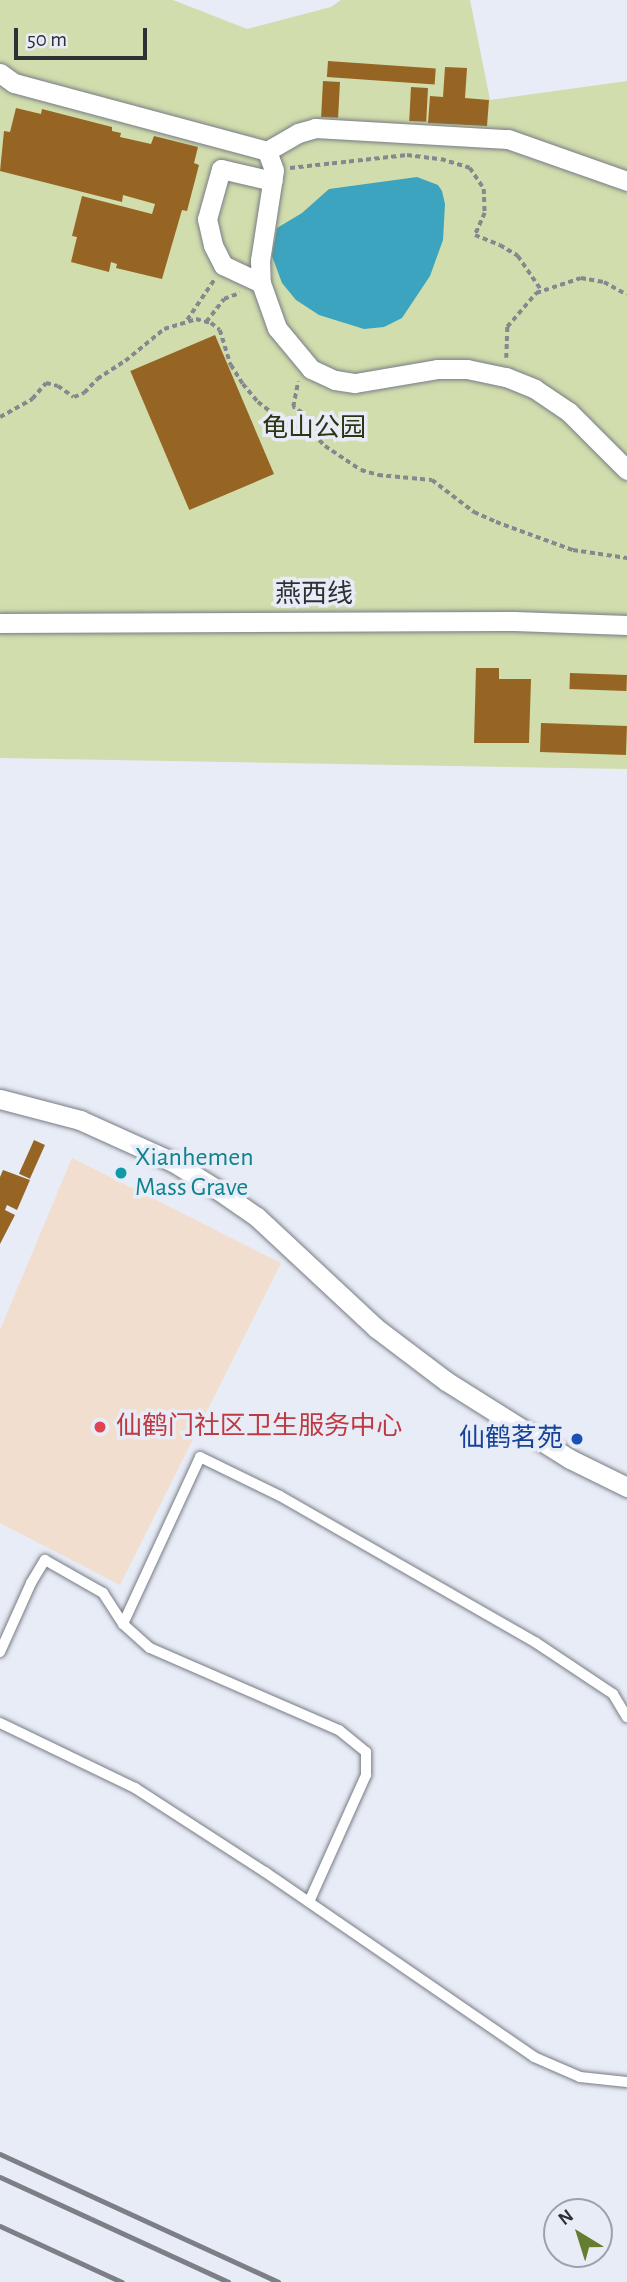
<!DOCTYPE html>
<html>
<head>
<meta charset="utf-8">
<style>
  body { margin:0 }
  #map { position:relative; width:627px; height:2282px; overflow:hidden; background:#e7ecf6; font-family:"Alegreya Sans","Noto Sans SC",sans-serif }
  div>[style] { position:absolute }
  .medical>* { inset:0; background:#f1dece }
  .green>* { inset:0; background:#d1ddac }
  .water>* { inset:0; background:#3ca4be }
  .building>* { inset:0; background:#966524; transform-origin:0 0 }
  .path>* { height:3.5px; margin-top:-1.75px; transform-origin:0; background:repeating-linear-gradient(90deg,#85888f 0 5px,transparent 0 8.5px) }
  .roads { filter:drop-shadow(0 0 2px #787c85) drop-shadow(0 0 2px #787c85) }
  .lane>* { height:10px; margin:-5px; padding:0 5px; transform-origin:5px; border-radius:5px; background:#fff }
  .street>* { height:19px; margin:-9.5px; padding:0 9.5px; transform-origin:9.5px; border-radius:9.5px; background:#fff }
  .rail>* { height:5px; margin:-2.5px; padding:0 2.5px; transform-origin:2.5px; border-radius:2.5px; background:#7c7f85 }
  .dots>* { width:19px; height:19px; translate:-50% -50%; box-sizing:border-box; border:4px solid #e7ecf6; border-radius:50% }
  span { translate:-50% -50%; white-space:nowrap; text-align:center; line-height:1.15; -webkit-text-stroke:7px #e7ecf6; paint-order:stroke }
  .park-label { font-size:26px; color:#2e3414 }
  .street-label { font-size:26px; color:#2f3034 }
  .culture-label { font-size:26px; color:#0d838f }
  .left { translate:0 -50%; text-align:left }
  .health-label { font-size:26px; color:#be3a42 }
  .transit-label { font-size:26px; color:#164399 }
  .right { translate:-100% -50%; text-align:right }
  .north { position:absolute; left:543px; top:2198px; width:70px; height:70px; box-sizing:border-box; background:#e7ecf6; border:2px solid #9da1a8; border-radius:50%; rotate:322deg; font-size:19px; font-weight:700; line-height:28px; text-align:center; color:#2f3034 }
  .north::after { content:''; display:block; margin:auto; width:24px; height:32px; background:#657d2e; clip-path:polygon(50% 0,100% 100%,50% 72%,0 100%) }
  .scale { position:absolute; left:14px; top:28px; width:133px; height:32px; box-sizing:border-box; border:4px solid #2f3034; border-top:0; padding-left:9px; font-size:21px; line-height:24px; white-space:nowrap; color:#2f3034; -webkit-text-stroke:5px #e7ecf6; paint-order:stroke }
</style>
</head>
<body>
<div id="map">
  <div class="medical">
    <div style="clip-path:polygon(72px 1158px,281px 1263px,120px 1585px,0 1523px,0 1330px)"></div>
  </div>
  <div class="green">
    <div style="clip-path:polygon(0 0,173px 0,247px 29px,331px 7px,341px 0,470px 0,490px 100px,627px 81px,627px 769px,0 758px)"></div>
  </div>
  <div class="water">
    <div style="clip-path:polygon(417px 177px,438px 185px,442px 191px,445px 204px,443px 240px,430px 276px,402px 318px,384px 327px,364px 329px,319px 315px,296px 300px,282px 283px,272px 256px,277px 228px,302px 213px,329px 189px)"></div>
  </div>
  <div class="building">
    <div style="left:328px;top:61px;width:108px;height:16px;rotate:4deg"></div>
    <div style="clip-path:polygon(445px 67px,467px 68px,465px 98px,489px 100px,487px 126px,428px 123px,430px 96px,443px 97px)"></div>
    <div style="left:323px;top:81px;width:17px;height:36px;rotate:3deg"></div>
    <div style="left:411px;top:87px;width:17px;height:34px;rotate:3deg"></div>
    <div style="clip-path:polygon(16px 108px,41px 114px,42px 109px,112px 127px,112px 131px,121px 133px,120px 137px,151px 144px,154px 136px,198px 147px,194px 163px,199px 165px,187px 211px,182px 210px,162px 279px,116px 268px,117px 264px,111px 262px,109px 272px,71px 262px,77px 237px,72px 236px,82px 196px,152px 214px,155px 204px,123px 195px,122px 202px,0 171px,4px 131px,10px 132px)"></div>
    <div style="left:215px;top:335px;width:151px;height:92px;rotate:67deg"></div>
    <div style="clip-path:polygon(476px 668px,499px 668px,499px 679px,531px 679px,529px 743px,474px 743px)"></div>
    <div style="left:570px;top:673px;width:57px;height:16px;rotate:2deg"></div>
    <div style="left:541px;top:723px;width:86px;height:29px;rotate:2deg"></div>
    <div style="left:34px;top:1140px;width:12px;height:37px;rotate:24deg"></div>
    <div style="clip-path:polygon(3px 1170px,30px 1180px,17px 1210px,7px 1205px,5px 1210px,15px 1215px,0 1244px,0 1177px)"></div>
  </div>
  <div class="path">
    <div style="left:290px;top:168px;width:118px;rotate:-6.3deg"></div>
    <div style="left:407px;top:155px;width:34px;rotate:7deg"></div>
    <div style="left:441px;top:159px;width:30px;rotate:17deg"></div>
    <div style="left:470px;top:168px;width:25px;rotate:56deg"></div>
    <div style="left:484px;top:189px;width:24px;rotate:88deg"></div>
    <div style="left:485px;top:213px;width:24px;rotate:114deg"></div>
    <div style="left:475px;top:235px;width:27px;rotate:22deg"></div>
    <div style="left:500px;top:245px;width:21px;rotate:31deg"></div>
    <div style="left:518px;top:256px;width:42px;rotate:55.6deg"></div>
    <div style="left:187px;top:320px;width:48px;rotate:-56deg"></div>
    <div style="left:206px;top:322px;width:29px;rotate:-52deg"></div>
    <div style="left:224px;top:299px;width:17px;rotate:-21deg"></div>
    <div style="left:506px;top:358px;width:31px;rotate:-88deg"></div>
    <div style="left:507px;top:327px;width:45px;rotate:-49.5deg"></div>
    <div style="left:536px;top:293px;width:47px;rotate:-18.4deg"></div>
    <div style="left:581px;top:278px;width:23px;rotate:10deg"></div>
    <div style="left:604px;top:282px;width:26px;rotate:29deg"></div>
    <div style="left:0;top:417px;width:37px;rotate:-29deg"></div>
    <div style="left:32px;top:399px;width:21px;rotate:-49deg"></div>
    <div style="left:46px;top:383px;width:12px;rotate:14deg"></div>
    <div style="left:58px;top:386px;width:19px;rotate:35deg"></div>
    <div style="left:74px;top:397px;width:11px;rotate:-22deg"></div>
    <div style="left:84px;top:393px;width:19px;rotate:-47deg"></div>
    <div style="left:97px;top:379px;width:33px;rotate:-33deg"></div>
    <div style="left:125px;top:361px;width:50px;rotate:-39.4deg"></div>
    <div style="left:164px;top:329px;width:34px;rotate:-17deg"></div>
    <div style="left:196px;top:319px;width:16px;rotate:15deg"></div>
    <div style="left:211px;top:323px;width:11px;rotate:38deg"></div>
    <div style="left:220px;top:330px;width:37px;rotate:73deg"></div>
    <div style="left:231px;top:365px;width:22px;rotate:58deg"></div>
    <div style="left:243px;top:384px;width:23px;rotate:50deg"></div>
    <div style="left:258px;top:402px;width:44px;rotate:37.6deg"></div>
    <div style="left:293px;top:429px;width:13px;rotate:-39deg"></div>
    <div style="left:303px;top:421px;width:8px;rotate:-97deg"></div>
    <div style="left:302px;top:413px;width:11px;rotate:-146deg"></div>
    <div style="left:293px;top:407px;width:26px;rotate:-79deg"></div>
    <div style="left:303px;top:421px;width:33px;rotate:49deg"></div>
    <div style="left:325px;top:446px;width:43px;rotate:33.7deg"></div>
    <div style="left:361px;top:470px;width:18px;rotate:16deg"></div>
    <div style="left:378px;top:475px;width:54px;rotate:5.3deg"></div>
    <div style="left:432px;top:480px;width:53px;rotate:37.3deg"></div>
    <div style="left:474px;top:512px;width:24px;rotate:24deg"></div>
    <div style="left:496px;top:522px;width:82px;rotate:20deg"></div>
    <div style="left:573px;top:550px;width:55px;rotate:8.4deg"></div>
  </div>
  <div class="roads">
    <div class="lane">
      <div style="left:123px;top:1624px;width:184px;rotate:-65.2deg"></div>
      <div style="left:200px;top:1457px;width:89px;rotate:26deg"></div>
      <div style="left:280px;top:1496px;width:294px;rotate:29.8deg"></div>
      <div style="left:535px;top:1642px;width:94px;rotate:33.7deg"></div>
      <div style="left:613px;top:1694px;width:27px;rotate:59deg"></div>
      <div style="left:0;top:1652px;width:76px;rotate:-65.8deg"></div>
      <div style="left:31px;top:1583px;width:27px;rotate:-59deg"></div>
      <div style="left:45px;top:1560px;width:67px;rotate:29.6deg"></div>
      <div style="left:103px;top:1593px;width:37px;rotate:57deg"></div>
      <div style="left:123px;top:1624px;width:36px;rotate:42deg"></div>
      <div style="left:150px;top:1648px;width:206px;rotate:23.5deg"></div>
      <div style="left:339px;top:1730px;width:35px;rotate:39deg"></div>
      <div style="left:366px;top:1752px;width:23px;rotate:90deg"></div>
      <div style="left:366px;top:1775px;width:139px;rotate:114.2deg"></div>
      <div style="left:0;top:1723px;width:150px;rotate:25.7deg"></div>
      <div style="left:135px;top:1788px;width:155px;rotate:32.9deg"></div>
      <div style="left:265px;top:1872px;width:326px;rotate:34.5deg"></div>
      <div style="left:534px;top:2057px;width:50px;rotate:23.5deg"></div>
      <div style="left:580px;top:2077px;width:47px;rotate:6.1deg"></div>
    </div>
    <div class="street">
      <div style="left:0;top:73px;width:17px;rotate:36deg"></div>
      <div style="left:14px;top:83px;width:262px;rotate:15deg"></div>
      <div style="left:267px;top:151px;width:36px;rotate:-30deg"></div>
      <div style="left:298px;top:133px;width:18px;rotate:-16deg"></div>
      <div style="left:315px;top:128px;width:193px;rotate:3.3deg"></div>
      <div style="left:508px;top:139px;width:126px;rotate:19.4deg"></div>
      <div style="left:267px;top:151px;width:20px;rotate:70deg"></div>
      <div style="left:274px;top:170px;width:91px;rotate:98.8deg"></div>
      <div style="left:260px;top:260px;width:23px;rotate:88deg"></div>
      <div style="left:261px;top:283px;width:48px;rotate:70.4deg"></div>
      <div style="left:277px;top:328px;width:53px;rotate:50.3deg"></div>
      <div style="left:311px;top:369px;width:26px;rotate:25deg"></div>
      <div style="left:335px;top:380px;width:20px;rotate:9deg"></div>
      <div style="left:355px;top:383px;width:83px;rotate:-9.7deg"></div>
      <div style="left:437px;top:369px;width:30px"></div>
      <div style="left:467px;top:369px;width:40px;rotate:12deg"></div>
      <div style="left:506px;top:377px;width:31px;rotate:22deg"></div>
      <div style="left:535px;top:389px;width:41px;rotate:34.1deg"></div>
      <div style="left:569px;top:412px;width:82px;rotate:45deg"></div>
      <div style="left:261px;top:283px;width:42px;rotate:-154.7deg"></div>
      <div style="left:223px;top:265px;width:22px;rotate:-117deg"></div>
      <div style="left:213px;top:245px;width:27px;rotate:-103deg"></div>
      <div style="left:207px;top:219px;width:52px;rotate:-74.4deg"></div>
      <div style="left:221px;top:169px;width:53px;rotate:13deg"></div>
      <div style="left:0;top:623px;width:514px;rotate:-0.22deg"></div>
      <div style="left:514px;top:621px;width:113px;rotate:2deg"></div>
      <div style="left:0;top:1099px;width:83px;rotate:14.7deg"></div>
      <div style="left:80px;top:1120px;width:102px;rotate:24.3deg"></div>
      <div style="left:173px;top:1162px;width:53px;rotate:31.9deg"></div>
      <div style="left:218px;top:1190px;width:47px;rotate:34.7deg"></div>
      <div style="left:257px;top:1217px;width:163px;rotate:43deg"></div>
      <div style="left:376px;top:1328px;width:88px;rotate:37.1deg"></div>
      <div style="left:446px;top:1381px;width:146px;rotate:32.2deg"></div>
      <div style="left:570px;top:1459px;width:64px;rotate:26.2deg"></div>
    </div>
  </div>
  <div class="rail">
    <div style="left:0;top:2154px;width:306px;rotate:24.7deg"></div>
    <div style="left:0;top:2177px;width:251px;rotate:24.7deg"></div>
    <div style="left:0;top:2226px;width:134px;rotate:24.7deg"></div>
  </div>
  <div class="dots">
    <div style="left:121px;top:1173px;background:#0f9aa8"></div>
    <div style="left:100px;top:1427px;background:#e0444e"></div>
    <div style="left:577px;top:1439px;background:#1a4fb4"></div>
  </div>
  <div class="park-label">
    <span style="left:314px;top:429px">龟山公园</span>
  </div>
  <div class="street-label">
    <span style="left:314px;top:595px">燕西线</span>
  </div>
  <div class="culture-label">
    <span class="left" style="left:135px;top:1173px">Xianhemen<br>Mass Grave</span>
  </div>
  <div class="health-label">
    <span class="left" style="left:116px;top:1427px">仙鹤门社区卫生服务中心</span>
  </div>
  <div class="transit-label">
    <span class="right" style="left:563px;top:1439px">仙鹤茗苑</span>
  </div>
  <div class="north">N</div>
  <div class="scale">50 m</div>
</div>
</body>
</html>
